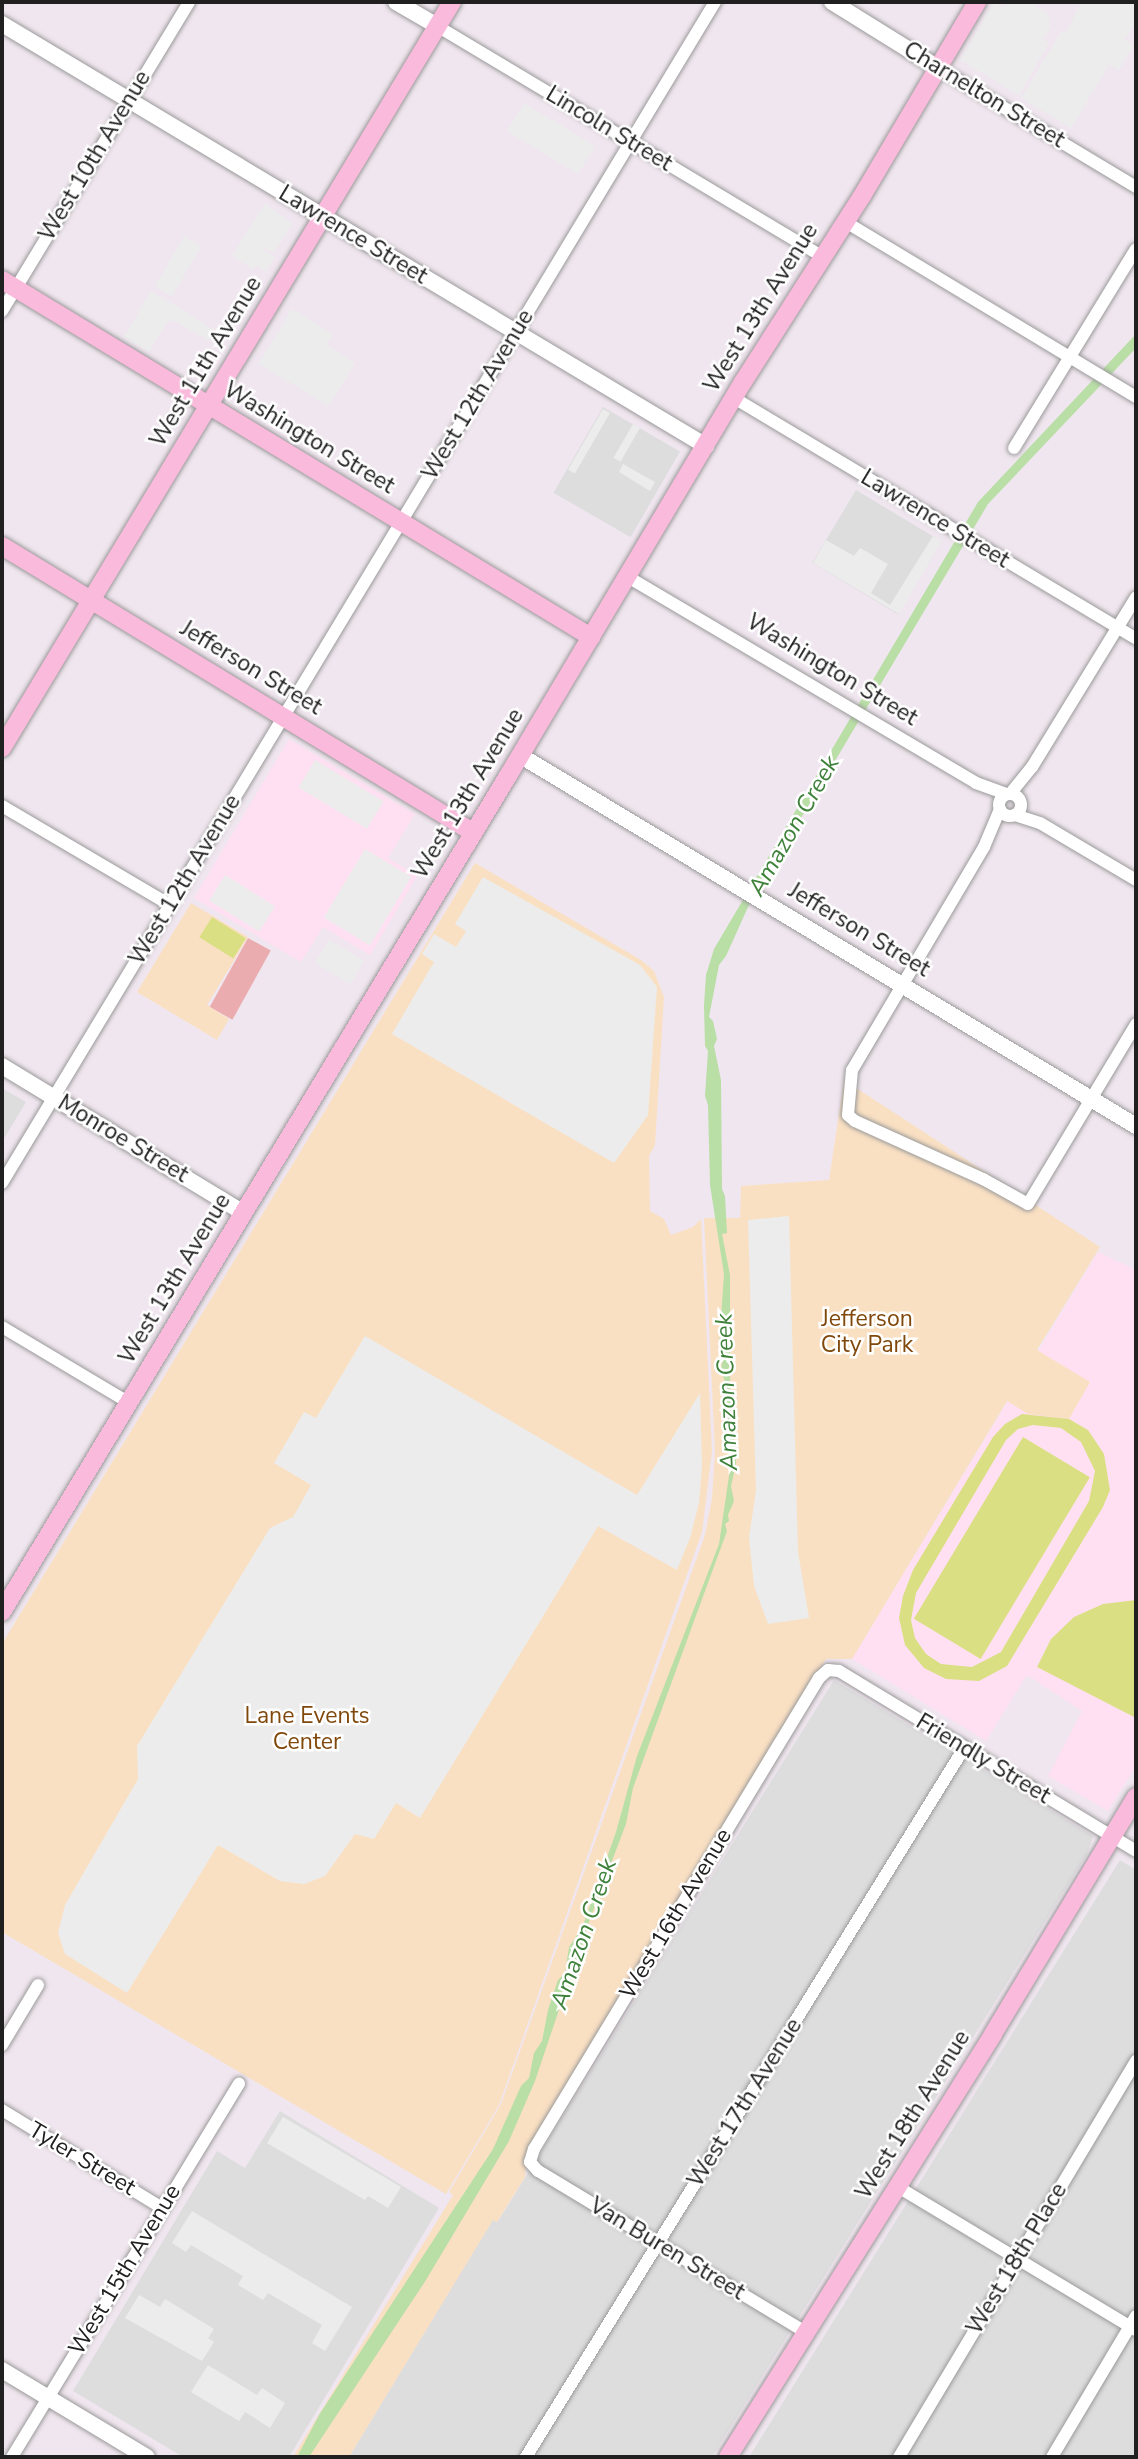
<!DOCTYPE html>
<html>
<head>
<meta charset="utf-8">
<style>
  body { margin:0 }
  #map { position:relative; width:1138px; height:2459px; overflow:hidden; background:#f0e6ef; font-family:"Nunito Sans",sans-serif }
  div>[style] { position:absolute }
  .residential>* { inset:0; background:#ddddde; transform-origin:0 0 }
  .education>* { inset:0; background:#ffe0f2 }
  .grass>* { inset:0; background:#eaacaf; transform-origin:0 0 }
  .park>* { inset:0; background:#fae0c3 }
  .pitch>* { inset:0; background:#dbdf84; transform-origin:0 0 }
  .parking>* { inset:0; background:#ececec; transform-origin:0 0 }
  .water>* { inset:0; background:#b9dea6 }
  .roads { filter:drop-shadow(0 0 2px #9a9a9a) drop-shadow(0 0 2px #9a9a9a) }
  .minor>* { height:12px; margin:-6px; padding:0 6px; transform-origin:6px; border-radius:6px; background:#fff }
  .minor>.ring { margin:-6px; padding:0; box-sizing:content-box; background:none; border:12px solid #fff; border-radius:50% }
  .tertiary>* { height:16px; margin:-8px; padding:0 8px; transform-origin:8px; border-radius:8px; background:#fff }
  .secondary>* { height:18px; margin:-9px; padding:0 9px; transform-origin:9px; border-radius:9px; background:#fabadb }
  span { translate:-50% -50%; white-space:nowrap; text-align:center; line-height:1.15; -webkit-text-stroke:5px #fff; paint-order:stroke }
  .street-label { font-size:23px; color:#202020 }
  .park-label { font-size:23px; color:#80480b }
  .water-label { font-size:24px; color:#3e813a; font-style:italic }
  .frame { position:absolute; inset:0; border:4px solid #202020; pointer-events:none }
</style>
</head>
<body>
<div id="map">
  <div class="residential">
    <div style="left:603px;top:407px;width:89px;height:99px;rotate:30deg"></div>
    <div style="left:856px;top:490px;width:100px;height:85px;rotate:31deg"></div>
    <div style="clip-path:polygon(2px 1088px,26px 1102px,2px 1142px)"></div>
    <div style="clip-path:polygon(834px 1680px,1093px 1836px,1087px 1854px,712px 2457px,349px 2457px,493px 2219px,498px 2221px)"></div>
    <div style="clip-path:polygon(1120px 1860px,1136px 1870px,1136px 2457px,749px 2457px)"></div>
    <div style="clip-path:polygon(280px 2111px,439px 2208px,289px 2457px,183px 2457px,73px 2391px,217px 2151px,245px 2168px)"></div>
  </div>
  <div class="education">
    <div style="clip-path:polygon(289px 739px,415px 814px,388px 858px,417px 876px,370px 955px,323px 927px,301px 962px,194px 898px)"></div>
    <div style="clip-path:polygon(1098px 1252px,1136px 1270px,1136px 1766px,1108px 1811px,1048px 1776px,1082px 1711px,1027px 1675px,986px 1741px,852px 1659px)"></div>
  </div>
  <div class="grass">
    <div style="left:248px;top:938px;width:26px;height:79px;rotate:29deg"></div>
  </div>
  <div class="park">
    <div style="clip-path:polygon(475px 863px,641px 960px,654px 971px,664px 997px,655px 1145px,649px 1156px,650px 1211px,664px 1219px,671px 1235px,693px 1227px,701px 1219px,712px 1451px,702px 1532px,499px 2105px,446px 2194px,2px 1932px,2px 1644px)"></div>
    <div style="clip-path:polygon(191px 903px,248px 937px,207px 1005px,229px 1019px,217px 1040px,137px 992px)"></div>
    <div style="clip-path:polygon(844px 1080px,1100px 1247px,1037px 1350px,1090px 1382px,1069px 1419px,1028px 1414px,1007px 1401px,852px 1659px,826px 1659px,527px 2151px,525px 2177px,497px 2222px,493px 2220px,349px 2457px,293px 2457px,453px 2195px,449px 2192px,501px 2104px,705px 1535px,712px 1498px,715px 1451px,704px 1218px,740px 1218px,741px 1186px,829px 1180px)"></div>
  </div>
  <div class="pitch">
    <div style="left:212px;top:917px;width:40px;height:24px;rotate:32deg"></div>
    <div style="clip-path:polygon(evenodd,1022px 1414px,1069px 1419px,1088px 1430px,1104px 1454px,1110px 1490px,1103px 1507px,1007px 1666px,979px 1681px,946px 1679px,924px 1668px,905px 1645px,899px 1618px,903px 1596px,913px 1570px,993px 1437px,1005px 1424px,1022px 1414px,1033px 1425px,1061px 1428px,1081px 1442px,1095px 1471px,1089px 1501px,1001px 1652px,972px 1667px,941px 1664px,926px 1654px,915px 1638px,911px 1620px,916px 1593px,1006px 1440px,1018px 1429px,1033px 1425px)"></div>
    <div style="left:1023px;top:1437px;width:78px;height:212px;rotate:31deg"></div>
    <div style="clip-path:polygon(1136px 1600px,1136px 1718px,1037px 1667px,1051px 1639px,1074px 1617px,1103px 1604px)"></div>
  </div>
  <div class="parking">
    <div style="clip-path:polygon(994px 2px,1003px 7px,1007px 2px,1029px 2px,1049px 14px,1050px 28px,1043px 39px,1049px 43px,1019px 95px,960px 60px)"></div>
    <div style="clip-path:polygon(1081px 2px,1136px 2px,1136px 29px,1133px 27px,1125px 40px,1134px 45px,1119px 70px,1109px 65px,1071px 128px,1021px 98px,1062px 30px,1066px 33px)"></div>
    <div style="left:524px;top:103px;width:83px;height:33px;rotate:31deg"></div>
    <div style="clip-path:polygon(265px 203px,292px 224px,274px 253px,266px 248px,264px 250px,275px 257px,266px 272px,255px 265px,253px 269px,232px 256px)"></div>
    <div style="left:184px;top:236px;width:20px;height:58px;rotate:30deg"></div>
    <div style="clip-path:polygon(151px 291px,215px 330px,209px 341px,173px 320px,167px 322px,149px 352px,124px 337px)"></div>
    <div style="clip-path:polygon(292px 309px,333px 334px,326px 345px,355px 363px,329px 406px,259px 364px)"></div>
    <div style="left:603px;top:409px;width:8px;height:70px;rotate:30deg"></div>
    <div style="left:633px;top:424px;width:8px;height:39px;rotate:30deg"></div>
    <div style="clip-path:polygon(623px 464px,655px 482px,650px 491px,619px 472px)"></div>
    <div style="clip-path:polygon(933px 536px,942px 541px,899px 614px,813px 563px,826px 540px,854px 556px,860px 548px,888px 564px,871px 593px,890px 605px)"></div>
    <div style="left:315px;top:760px;width:80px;height:32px;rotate:31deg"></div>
    <div style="left:365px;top:849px;width:54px;height:80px;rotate:31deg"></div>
    <div style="left:225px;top:875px;width:59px;height:30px;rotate:32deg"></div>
    <div style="clip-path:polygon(483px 877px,640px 965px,657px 987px,648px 1115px,614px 1163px,392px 1034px,434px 962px,422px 954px,434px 934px,456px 947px,466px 931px,455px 924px)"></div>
    <div style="left:329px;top:940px;width:41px;height:27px;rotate:31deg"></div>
    <div style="clip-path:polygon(789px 1216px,798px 1552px,809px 1618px,768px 1624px,754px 1586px,749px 1537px,756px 1491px,748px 1220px)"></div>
    <div style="clip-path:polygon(365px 1336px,637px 1495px,700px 1393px,702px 1465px,699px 1503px,690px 1538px,677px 1570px,598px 1526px,420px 1818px,396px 1803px,374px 1839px,355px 1834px,325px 1876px,304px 1884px,280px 1881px,218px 1845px,127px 1993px,65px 1954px,58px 1933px,65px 1905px,138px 1779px,137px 1746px,270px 1528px,293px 1517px,311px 1485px,274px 1463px,304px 1412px,316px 1418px)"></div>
    <div style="clip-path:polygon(283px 2117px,401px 2187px,388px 2208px,368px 2196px,365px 2200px,267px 2143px)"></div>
    <div style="clip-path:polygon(192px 2211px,352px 2307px,325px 2351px,312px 2343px,322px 2325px,268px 2293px,263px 2300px,238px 2285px,243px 2276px,191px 2245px,186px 2252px,172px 2243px)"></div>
    <div style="clip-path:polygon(139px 2295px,160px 2307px,165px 2299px,214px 2329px,208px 2338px,214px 2342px,202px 2361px,125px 2318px)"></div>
    <div style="clip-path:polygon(208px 2365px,257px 2395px,262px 2388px,285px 2403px,270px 2428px,245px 2412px,239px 2421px,191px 2392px)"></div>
  </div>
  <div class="water">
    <div style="clip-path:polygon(1136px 334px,1136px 348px,988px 504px,748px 907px,726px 956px,719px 965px,709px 1017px,713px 1021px,717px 1039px,714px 1046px,721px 1080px,722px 1189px,725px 1196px,727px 1233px,722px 1234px,730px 1275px,730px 1376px,736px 1464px,731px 1486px,734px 1501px,728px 1515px,729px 1521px,725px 1524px,727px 1531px,633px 1788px,626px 1824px,590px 1919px,569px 1990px,562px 2001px,535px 2081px,509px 2141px,426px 2280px,309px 2457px,297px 2457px,319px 2415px,493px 2149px,521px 2086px,529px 2078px,534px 2053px,542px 2041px,548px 2010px,558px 1980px,565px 1973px,569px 1947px,582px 1928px,616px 1832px,637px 1756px,719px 1544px,730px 1469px,725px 1382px,721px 1369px,723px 1357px,719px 1346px,724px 1274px,710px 1185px,708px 1105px,705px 1096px,708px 1051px,705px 1046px,704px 1005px,706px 975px,714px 949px,978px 502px)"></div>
  </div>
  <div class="roads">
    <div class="minor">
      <div style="left:437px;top:26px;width:448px;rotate:30.9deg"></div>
      <div style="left:938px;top:68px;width:231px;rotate:31deg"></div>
      <div style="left:844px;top:221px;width:341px;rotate:31.1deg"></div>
      <div style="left:2px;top:311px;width:361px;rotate:-58.8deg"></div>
      <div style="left:734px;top:398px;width:469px;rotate:30.9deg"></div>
      <div style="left:1014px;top:448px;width:233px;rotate:-58.5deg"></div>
      <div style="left:628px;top:577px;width:404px;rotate:30.6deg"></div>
      <div style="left:976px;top:783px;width:32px;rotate:20deg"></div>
      <div class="ring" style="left:999px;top:794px;width:10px;height:10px"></div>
      <div style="left:1010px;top:794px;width:35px;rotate:-51deg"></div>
      <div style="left:1032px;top:767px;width:199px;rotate:-58.5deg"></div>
      <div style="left:2px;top:806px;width:195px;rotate:30.5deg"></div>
      <div style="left:1000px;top:809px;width:41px;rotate:112.8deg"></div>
      <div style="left:984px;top:847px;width:259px;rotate:120.6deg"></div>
      <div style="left:852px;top:1070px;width:45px;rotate:95.1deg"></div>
      <div style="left:848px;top:1115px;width:9px;rotate:41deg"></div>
      <div style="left:855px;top:1121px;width:141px;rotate:24.4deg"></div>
      <div style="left:983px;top:1179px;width:51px;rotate:29.1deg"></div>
      <div style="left:1028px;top:1204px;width:210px;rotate:-59deg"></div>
      <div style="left:1015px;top:815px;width:26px;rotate:18deg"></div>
      <div style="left:1040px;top:823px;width:112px;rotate:30.7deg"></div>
      <div style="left:2px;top:1183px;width:1380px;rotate:-58.88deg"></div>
      <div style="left:2px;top:1327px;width:147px;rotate:30.8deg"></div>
      <div style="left:2px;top:2045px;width:70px;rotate:-59deg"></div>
      <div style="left:2px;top:2110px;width:188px;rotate:31.5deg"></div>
      <div style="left:898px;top:2187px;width:278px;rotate:31deg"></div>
      <div style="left:807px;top:2333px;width:314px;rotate:-148.9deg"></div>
      <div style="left:538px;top:2171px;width:12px;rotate:-132deg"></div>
      <div style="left:530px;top:2162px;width:14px;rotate:-73deg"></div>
      <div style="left:534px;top:2149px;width:551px;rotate:-58.82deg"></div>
      <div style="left:819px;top:1678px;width:12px;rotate:-42deg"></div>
      <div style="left:828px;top:1670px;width:11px;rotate:5deg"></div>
      <div style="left:839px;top:1671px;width:347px;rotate:31.2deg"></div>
      <div style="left:12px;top:2457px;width:437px;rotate:-58.7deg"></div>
      <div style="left:526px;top:2457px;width:833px;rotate:-58.29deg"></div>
      <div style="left:899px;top:2457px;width:462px;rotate:-59.1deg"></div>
      <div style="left:1052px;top:2457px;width:164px;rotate:-59.2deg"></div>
    </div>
    <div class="tertiary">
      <div style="left:396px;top:2px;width:48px;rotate:30.3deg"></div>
      <div style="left:832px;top:2px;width:125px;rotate:31.9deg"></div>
      <div style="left:2px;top:24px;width:821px;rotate:30.94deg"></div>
      <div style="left:521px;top:756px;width:718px;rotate:31.03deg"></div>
      <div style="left:2px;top:1066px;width:283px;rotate:31.3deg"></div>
      <div style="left:2px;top:2370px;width:169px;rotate:31deg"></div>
    </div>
    <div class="secondary">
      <div style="left:2px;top:280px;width:689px;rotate:31.22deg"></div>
      <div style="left:2px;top:546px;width:552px;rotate:31.3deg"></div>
      <div style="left:2px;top:748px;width:871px;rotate:-58.9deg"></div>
      <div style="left:2px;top:1612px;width:977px;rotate:-58.82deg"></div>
      <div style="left:508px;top:776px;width:459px;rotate:-59.2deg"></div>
      <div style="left:743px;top:382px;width:221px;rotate:-57.4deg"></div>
      <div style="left:862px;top:196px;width:226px;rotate:-59.3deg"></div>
      <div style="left:728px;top:2457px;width:499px;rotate:-57.9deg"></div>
      <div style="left:993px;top:2034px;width:277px;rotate:-58.9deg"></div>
    </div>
  </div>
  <div class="street-label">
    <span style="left:984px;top:95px;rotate:31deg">Charnelton Street</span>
    <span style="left:609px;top:129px;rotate:31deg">Lincoln Street</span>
    <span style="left:95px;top:156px;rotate:-59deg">West 10th Avenue</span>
    <span style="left:353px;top:235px;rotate:31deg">Lawrence Street</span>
    <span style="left:761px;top:308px;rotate:-58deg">West 13th Avenue</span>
    <span style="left:206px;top:362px;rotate:-59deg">West 11th Avenue</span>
    <span style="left:478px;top:395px;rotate:-59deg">West 12th Avenue</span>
    <span style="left:309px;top:438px;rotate:31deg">Washington Street</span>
    <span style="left:935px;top:519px;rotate:31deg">Lawrence Street</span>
    <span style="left:251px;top:668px;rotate:31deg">Jefferson Street</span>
    <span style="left:832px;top:670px;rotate:31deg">Washington Street</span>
    <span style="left:468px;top:794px;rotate:-59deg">West 13th Avenue</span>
    <span style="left:185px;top:880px;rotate:-59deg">West 12th Avenue</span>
    <span style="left:859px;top:930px;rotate:31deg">Jefferson Street</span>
    <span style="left:123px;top:1139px;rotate:31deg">Monroe Street</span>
    <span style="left:175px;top:1279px;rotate:-59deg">West 13th Avenue</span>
    <span style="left:983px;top:1759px;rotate:31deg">Friendly Street</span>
    <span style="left:676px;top:1914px;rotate:-59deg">West 16th Avenue</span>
    <span style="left:745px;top:2103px;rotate:-58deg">West 17th Avenue</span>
    <span style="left:913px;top:2115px;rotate:-58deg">West 18th Avenue</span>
    <span style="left:82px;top:2159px;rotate:31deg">Tyler Street</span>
    <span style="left:667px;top:2249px;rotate:31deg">Van Buren Street</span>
    <span style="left:1017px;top:2259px;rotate:-59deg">West 18th Place</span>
    <span style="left:125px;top:2270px;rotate:-59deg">West 15th Avenue</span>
  </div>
  <div class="park-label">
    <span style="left:867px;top:1332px">Jefferson<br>City Park</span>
    <span style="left:307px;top:1729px">Lane Events<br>Center</span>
  </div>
  <div class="water-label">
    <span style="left:794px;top:826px;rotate:-60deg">Amazon Creek</span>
    <span style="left:727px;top:1392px;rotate:-92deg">Amazon Creek</span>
    <span style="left:584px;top:1934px;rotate:-71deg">Amazon Creek</span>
  </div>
  <div class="frame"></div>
</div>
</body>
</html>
